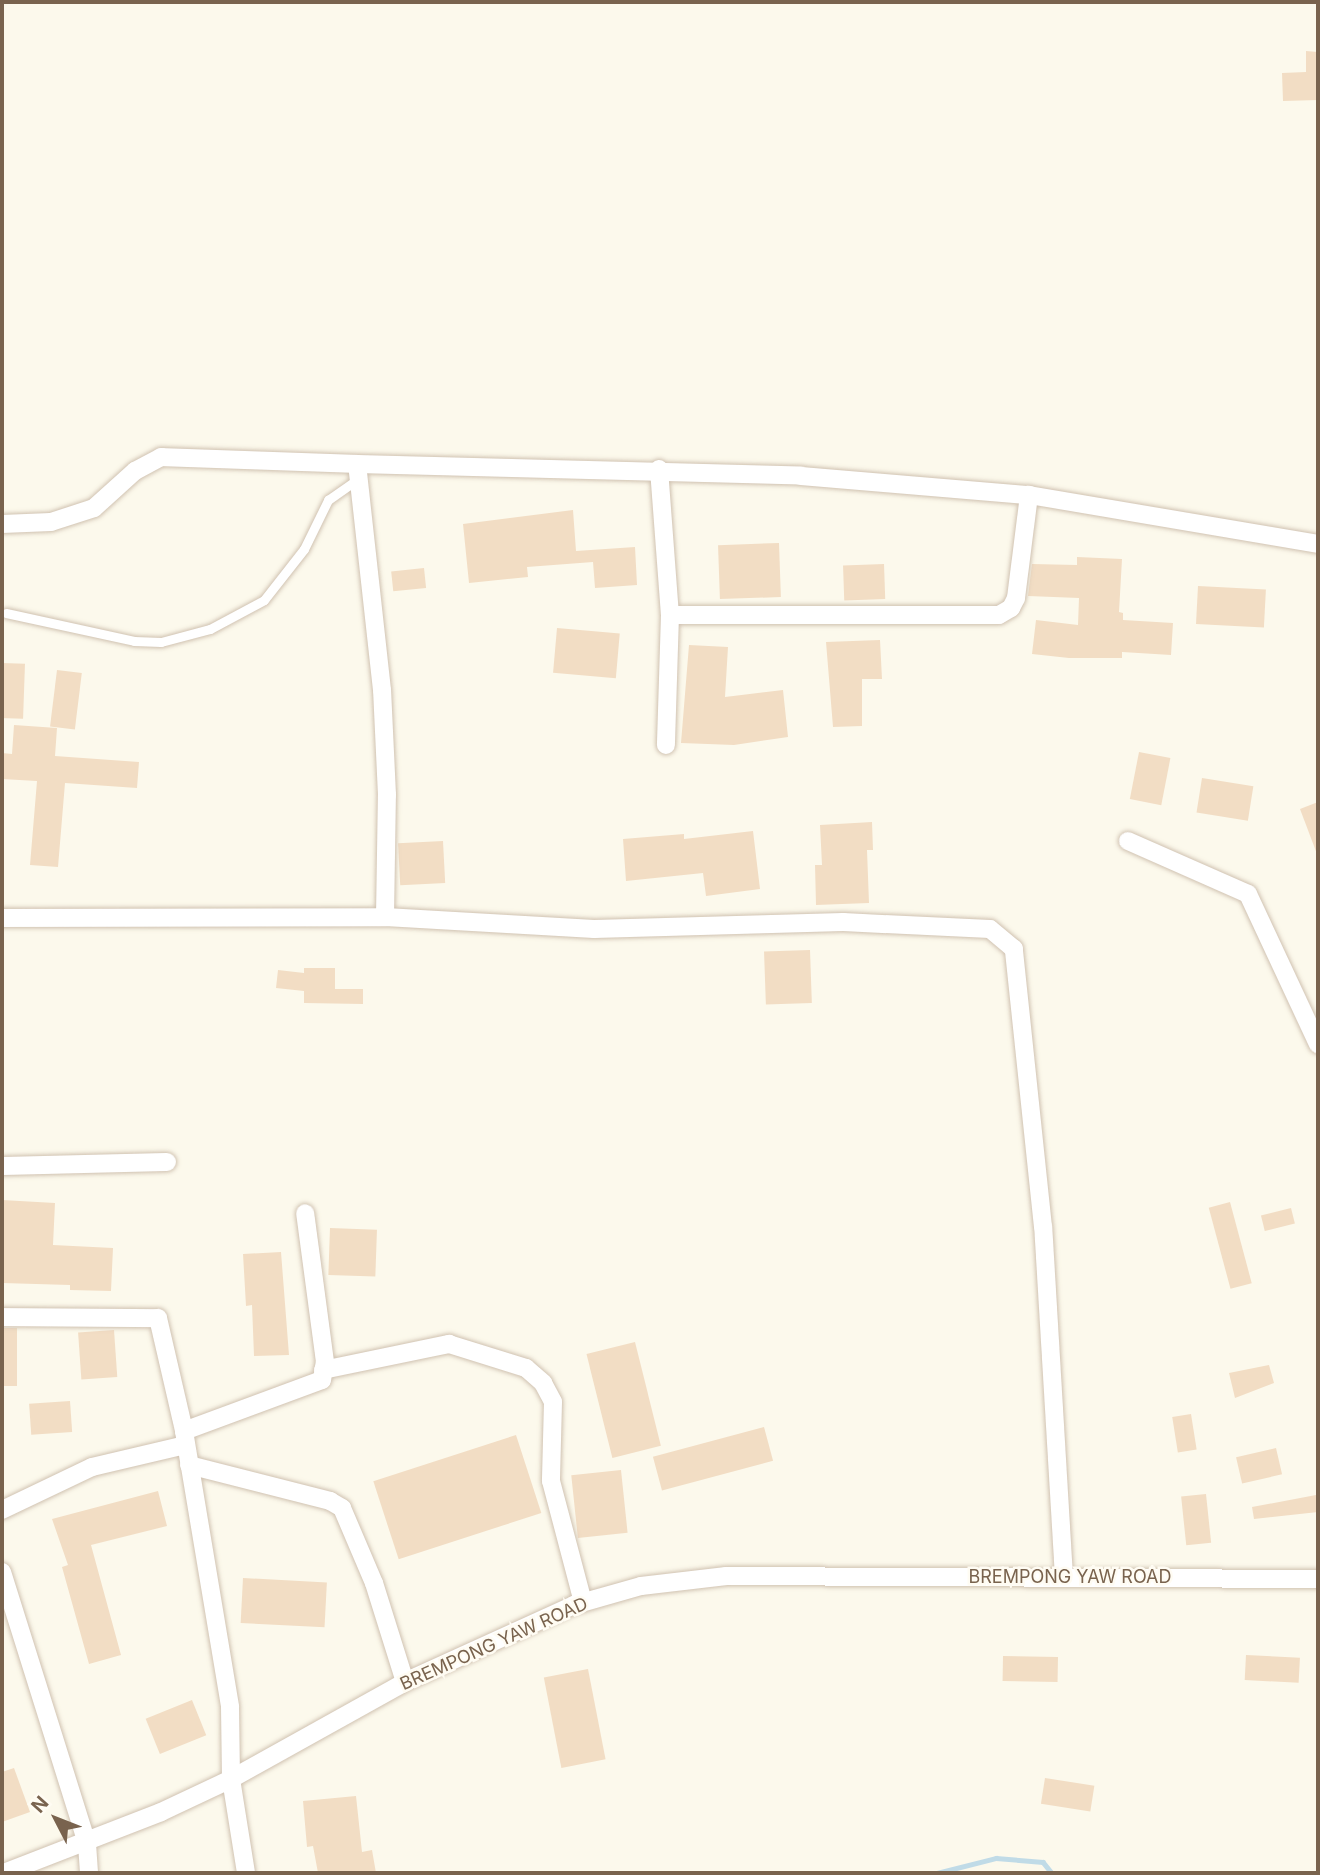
<!DOCTYPE html>
<html>
<head>
<meta charset="utf-8">
<style>
  body { margin:0 }
  #map { position:relative; width:1320px; height:1875px; overflow:hidden; background:#fcf9ec; font-family:Inter,sans-serif }
  div>[style] { position:absolute }
  .stream>* { height:4.5px; margin:-2.25px; padding:0 2.25px; transform-origin:2.25px; border-radius:2.25px; background:#c0dbe7 }
  .building>* { inset:0; background:#f2ddc4; transform-origin:0 0 }
  .roads { filter:drop-shadow(0 0 2px #d0c2b1) drop-shadow(0 0 2px #d0c2b1) }
  .service>* { height:9px; margin:-4.5px; padding:0 4.5px; transform-origin:4.5px; border-radius:4.5px; background:#fff }
  .minor>* { height:18px; margin:-9px; padding:0 9px; transform-origin:9px; border-radius:9px; background:#fff }
  span { translate:-50% -50%; white-space:nowrap; text-align:center; line-height:1.15; -webkit-text-stroke:5px #fffcf3; paint-order:stroke }
  .street-label { font-size:18px; color:#79634e }
  .frame { position:absolute; inset:0; border:4px solid #79634e; pointer-events:none }
  .north { position:absolute; left:21px; top:1784px; width:70px; height:70px; -webkit-text-stroke:5px #fffcf3; paint-order:stroke; rotate:312deg; font-size:19px; font-weight:700; line-height:28px; text-align:center; color:#79634e }
  .north::after { content:''; display:block; margin:auto; width:24px; height:32px; background:#79634e; clip-path:polygon(50% 0,100% 100%,50% 72%,0 100%) }
</style>
</head>
<body>
<div id="map">
  <div class="stream">
    <div style="left:937px;top:1873px;width:61px;rotate:-14.3deg"></div>
    <div style="left:996px;top:1858px;width:47px;rotate:4.9deg"></div>
    <div style="left:1043px;top:1862px;width:14px;rotate:51deg"></div>
  </div>
  <div class="building">
    <div style="clip-path:polygon(1306px 51px,1318px 52px,1318px 100px,1283px 101px,1282px 73px,1306px 72px)"></div>
    <div style="clip-path:polygon(573px 510px,576px 551px,635px 547px,637px 585px,595px 588px,593px 562px,527px 567px,528px 577px,469px 583px,463px 524px)"></div>
    <div style="left:779px;top:543px;width:54px;height:61px;rotate:88deg"></div>
    <div style="clip-path:polygon(1077px 557px,1122px 559px,1119px 612px,1123px 613px,1123px 620px,1173px 623px,1171px 655px,1122px 652px,1122px 658px,1069px 658px,1032px 654px,1036px 620px,1078px 625px,1079px 598px,1028px 596px,1032px 564px,1077px 565px)"></div>
    <div style="left:884px;top:564px;width:35px;height:41px;rotate:88deg"></div>
    <div style="left:424px;top:568px;width:20px;height:33px;rotate:84deg"></div>
    <div style="left:1198px;top:586px;width:68px;height:38px;rotate:3deg"></div>
    <div style="left:557px;top:628px;width:63px;height:45px;rotate:5deg"></div>
    <div style="clip-path:polygon(880px 640px,882px 679px,862px 679px,862px 726px,833px 727px,826px 642px)"></div>
    <div style="clip-path:polygon(689px 645px,728px 647px,725px 697px,783px 690px,788px 737px,734px 745px,681px 743px)"></div>
    <div style="left:2px;top:663px;width:23px;height:55px;rotate:2deg"></div>
    <div style="left:57px;top:670px;width:25px;height:57px;rotate:7deg"></div>
    <div style="clip-path:polygon(14px 725px,57px 728px,55px 756px,139px 762px,137px 788px,65px 783px,58px 867px,30px 865px,37px 781px,2px 779px,2px 753px,12px 754px)"></div>
    <div style="left:1139px;top:752px;width:32px;height:48px;rotate:11deg"></div>
    <div style="left:1202px;top:778px;width:52px;height:35px;rotate:9deg"></div>
    <div style="clip-path:polygon(1318px 802px,1318px 854px,1317px 854px,1300px 809px)"></div>
    <div style="clip-path:polygon(872px 822px,873px 850px,867px 850px,869px 903px,816px 905px,815px 865px,822px 865px,820px 825px)"></div>
    <div style="clip-path:polygon(753px 831px,760px 889px,706px 896px,703px 873px,626px 881px,623px 839px,684px 834px,684px 839px)"></div>
    <div style="left:443px;top:841px;width:42px;height:45px;rotate:87deg"></div>
    <div style="left:810px;top:950px;width:53px;height:46px;rotate:88deg"></div>
    <div style="clip-path:polygon(304px 968px,335px 968px,335px 989px,363px 989px,363px 1004px,304px 1003px,304px 991px,276px 988px,278px 970px,304px 973px)"></div>
    <div style="clip-path:polygon(2px 1200px,55px 1203px,53px 1245px,113px 1248px,111px 1291px,70px 1290px,70px 1285px,2px 1283px)"></div>
    <div style="left:1230px;top:1202px;width:84px;height:22px;rotate:75deg"></div>
    <div style="left:1291px;top:1208px;width:16px;height:31px;rotate:76deg"></div>
    <div style="left:330px;top:1228px;width:47px;height:47px;rotate:2deg"></div>
    <div style="clip-path:polygon(281px 1252px,289px 1355px,254px 1356px,252px 1305px,246px 1306px,243px 1254px)"></div>
    <div style="left:2px;top:1328px;width:15px;height:58px"></div>
    <div style="left:114px;top:1330px;width:47px;height:36px;rotate:86deg"></div>
    <div style="left:635px;top:1342px;width:107px;height:50px;rotate:76deg"></div>
    <div style="clip-path:polygon(1269px 1365px,1274px 1383px,1235px 1398px,1229px 1373px)"></div>
    <div style="left:70px;top:1401px;width:31px;height:41px;rotate:86deg"></div>
    <div style="left:1191px;top:1414px;width:36px;height:19px;rotate:81deg"></div>
    <div style="left:764px;top:1427px;width:35px;height:115px;rotate:75deg"></div>
    <div style="left:516px;top:1435px;width:82px;height:150px;rotate:72deg"></div>
    <div style="left:1276px;top:1448px;width:27px;height:41px;rotate:77deg"></div>
    <div style="left:621px;top:1470px;width:63px;height:50px;rotate:84deg"></div>
    <div style="clip-path:polygon(158px 1491px,167px 1526px,91px 1545px,121px 1655px,89px 1664px,62px 1567px,68px 1565px,52px 1519px)"></div>
    <div style="left:1206px;top:1494px;width:49px;height:25px;rotate:84deg"></div>
    <div style="clip-path:polygon(1316px 1495px,1318px 1512px,1254px 1519px,1252px 1507px)"></div>
    <div style="left:243px;top:1578px;width:84px;height:45px;rotate:3deg"></div>
    <div style="left:1246px;top:1655px;width:54px;height:25px;rotate:3deg"></div>
    <div style="left:1003px;top:1656px;width:55px;height:25px;rotate:1deg"></div>
    <div style="left:588px;top:1669px;width:92px;height:45px;rotate:79deg"></div>
    <div style="left:192px;top:1700px;width:38px;height:50px;rotate:68deg"></div>
    <div style="clip-path:polygon(14px 1768px,30px 1812px,2px 1822px,2px 1772px)"></div>
    <div style="left:1045px;top:1778px;width:50px;height:26px;rotate:9deg"></div>
    <div style="clip-path:polygon(356px 1796px,362px 1852px,372px 1850px,376px 1873px,318px 1873px,313px 1846px,307px 1847px,303px 1801px)"></div>
  </div>
  <div class="roads">
    <div class="service">
      <div style="left:6px;top:613px;width:131px;rotate:12.3deg"></div>
      <div style="left:134px;top:641px;width:27px;rotate:2deg"></div>
      <div style="left:161px;top:642px;width:51px;rotate:-14.9deg"></div>
      <div style="left:210px;top:629px;width:61px;rotate:-28.2deg"></div>
      <div style="left:264px;top:600px;width:65px;rotate:-51.9deg"></div>
      <div style="left:304px;top:549px;width:55px;rotate:-63.9deg"></div>
      <div style="left:328px;top:500px;width:35px;rotate:-35deg"></div>
    </div>
    <div class="minor">
      <div style="left:659px;top:469px;width:146px;rotate:85.7deg"></div>
      <div style="left:670px;top:615px;width:130px;rotate:91.8deg"></div>
      <div style="left:2px;top:524px;width:49px;rotate:-2.3deg"></div>
      <div style="left:51px;top:522px;width:45px;rotate:-18deg"></div>
      <div style="left:94px;top:508px;width:55px;rotate:-42.1deg"></div>
      <div style="left:135px;top:471px;width:30px;rotate:-28deg"></div>
      <div style="left:161px;top:457px;width:196px;rotate:2deg"></div>
      <div style="left:670px;top:615px;width:329px"></div>
      <div style="left:999px;top:615px;width:14px;rotate:-30deg"></div>
      <div style="left:1011px;top:608px;width:11px;rotate:-63deg"></div>
      <div style="left:1016px;top:598px;width:104px;rotate:-82.8deg"></div>
      <div style="left:1128px;top:841px;width:131px;rotate:23.8deg"></div>
      <div style="left:1248px;top:894px;width:166px;rotate:65deg"></div>
      <div style="left:2px;top:918px;width:383px;rotate:-0.1deg"></div>
      <div style="left:2px;top:1166px;width:165px;rotate:-1.4deg"></div>
      <div style="left:2px;top:1317px;width:156px;rotate:0.4deg"></div>
      <div style="left:158px;top:1318px;width:116px;rotate:77deg"></div>
      <div style="left:184px;top:1431px;width:280px;rotate:80.5deg"></div>
      <div style="left:230px;top:1707px;width:72px;rotate:89.2deg"></div>
      <div style="left:231px;top:1779px;width:95px;rotate:80.9deg"></div>
      <div style="left:323px;top:1370px;width:129px;rotate:-11.7deg"></div>
      <div style="left:449px;top:1344px;width:81px;rotate:17.3deg"></div>
      <div style="left:526px;top:1368px;width:23px;rotate:41deg"></div>
      <div style="left:543px;top:1383px;width:21px;rotate:62deg"></div>
      <div style="left:553px;top:1402px;width:79px;rotate:91.5deg"></div>
      <div style="left:551px;top:1481px;width:125px;rotate:75.2deg"></div>
      <div style="left:184px;top:1431px;width:147px;rotate:-20.3deg"></div>
      <div style="left:322px;top:1380px;width:18px;rotate:-81deg"></div>
      <div style="left:325px;top:1362px;width:150px;rotate:-97.6deg"></div>
      <div style="left:189px;top:1465px;width:146px;rotate:14.3deg"></div>
      <div style="left:330px;top:1501px;width:14px;rotate:30deg"></div>
      <div style="left:342px;top:1508px;width:82px;rotate:66.9deg"></div>
      <div style="left:374px;top:1583px;width:104px;rotate:72.6deg"></div>
      <div style="left:2px;top:1510px;width:100px;rotate:-25.5deg"></div>
      <div style="left:92px;top:1467px;width:96px;rotate:-13.3deg"></div>
      <div style="left:2px;top:1572px;width:285px;rotate:72.6deg"></div>
      <div style="left:87px;top:1844px;width:29px;rotate:86deg"></div>
      <div style="left:1064px;top:1577px;width:351px;rotate:-93.4deg"></div>
      <div style="left:1043px;top:1227px;width:280px;rotate:-96deg"></div>
      <div style="left:1014px;top:949px;width:31px;rotate:-140deg"></div>
      <div style="left:990px;top:929px;width:147px;rotate:-177.3deg"></div>
      <div style="left:843px;top:922px;width:249px;rotate:178.4deg"></div>
      <div style="left:594px;top:929px;width:209px;rotate:-176.7deg"></div>
      <div style="left:385px;top:917px;width:122px;rotate:-89.1deg"></div>
      <div style="left:387px;top:795px;width:105px;rotate:-92.7deg"></div>
      <div style="left:382px;top:690px;width:227px;rotate:-96.3deg"></div>
      <div style="left:357px;top:464px;width:444px;rotate:1.5deg"></div>
      <div style="left:801px;top:476px;width:229px;rotate:4.8deg"></div>
      <div style="left:1029px;top:495px;width:293px;rotate:9.6deg"></div>
      <div style="left:4px;top:1873px;width:168px;rotate:-21.2deg"></div>
      <div style="left:161px;top:1812px;width:77px;rotate:-25.2deg"></div>
      <div style="left:231px;top:1779px;width:199px;rotate:-29.1deg"></div>
      <div style="left:405px;top:1682px;width:186px;rotate:-24.5deg"></div>
      <div style="left:574px;top:1605px;width:70px;rotate:-15.8deg"></div>
      <div style="left:641px;top:1586px;width:86px;rotate:-6.7deg"></div>
      <div style="left:726px;top:1576px;width:592px;rotate:0.29deg"></div>
    </div>
  </div>
  <div class="street-label">
    <span style="left:1070px;top:1577px">BREMPONG YAW ROAD</span>
    <span style="left:494px;top:1644px;rotate:-24deg">BREMPONG YAW ROAD</span>
  </div>
  <div class="frame"></div>
  <div class="north">N</div>
</div>
</body>
</html>
